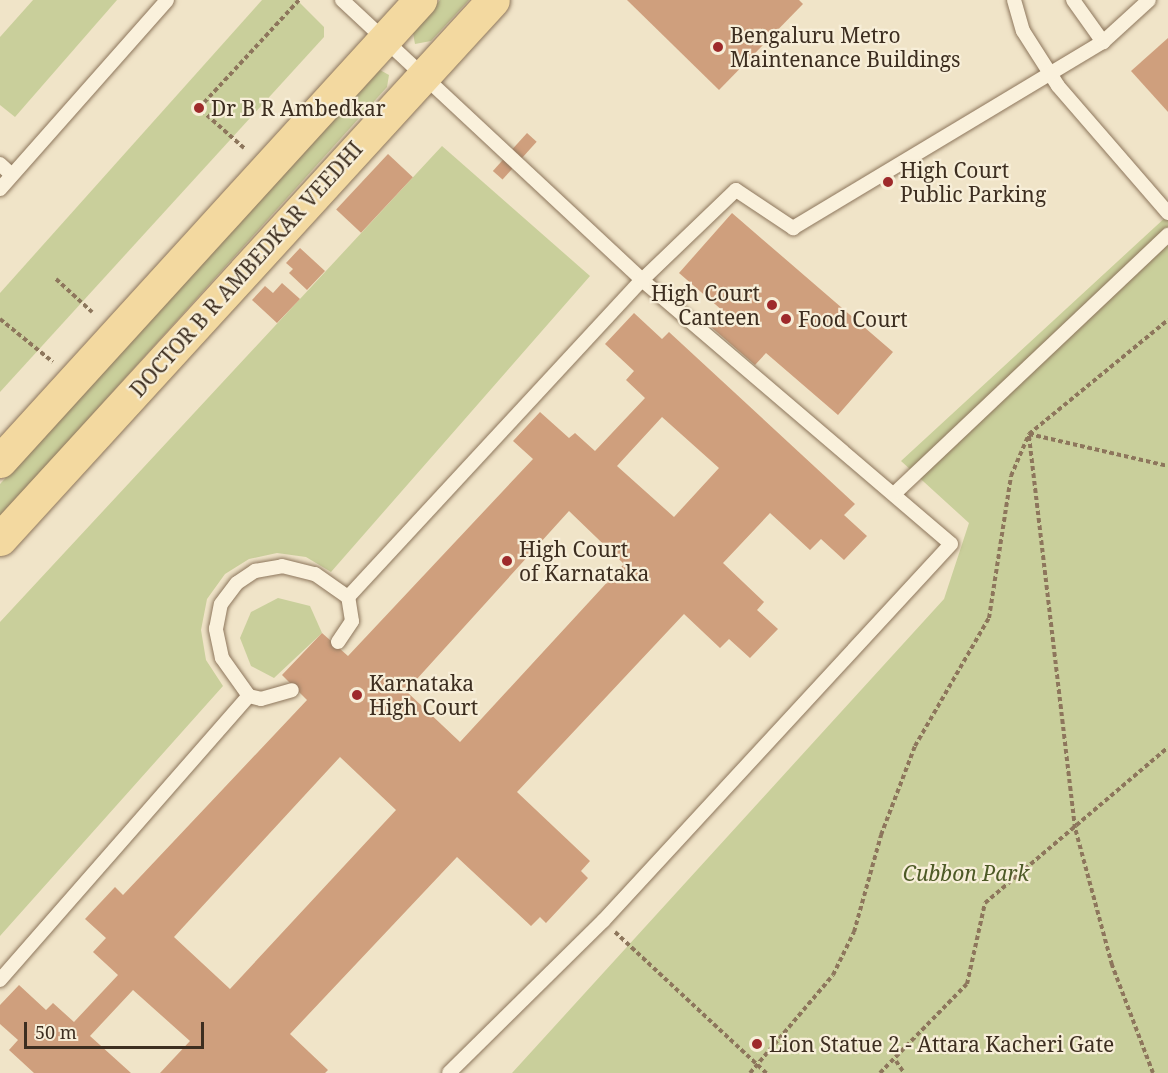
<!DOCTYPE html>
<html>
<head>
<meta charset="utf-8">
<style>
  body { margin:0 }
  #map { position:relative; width:1168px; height:1073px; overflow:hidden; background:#f0e4c8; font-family:"Noto Serif",serif }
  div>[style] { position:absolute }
  .green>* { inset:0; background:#c9cf9b }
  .building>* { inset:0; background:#cf9f7d; transform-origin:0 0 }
  .path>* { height:4px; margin-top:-2px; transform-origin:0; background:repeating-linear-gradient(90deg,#8d765c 0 4.5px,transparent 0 7.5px) }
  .roads { filter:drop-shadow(0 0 2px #8d765c) drop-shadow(0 0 2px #8d765c) }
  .service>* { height:14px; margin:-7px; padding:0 7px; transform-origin:7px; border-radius:7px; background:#faf1dc }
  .primary>* { height:33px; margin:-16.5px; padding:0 16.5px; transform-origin:16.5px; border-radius:16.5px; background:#f3d9a0 }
  .dots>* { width:16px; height:16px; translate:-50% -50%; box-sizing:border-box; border:3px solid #f7eed8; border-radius:50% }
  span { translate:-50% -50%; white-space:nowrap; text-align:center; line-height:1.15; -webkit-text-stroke:4.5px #f7eed8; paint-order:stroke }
  .poi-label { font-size:21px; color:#3d2e20 }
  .left { translate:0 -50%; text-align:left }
  .right { translate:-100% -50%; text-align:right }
  .street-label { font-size:21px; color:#3d2e20 }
  .park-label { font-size:21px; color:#4d5a26; font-style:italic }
  .scale { position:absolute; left:24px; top:1022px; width:180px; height:27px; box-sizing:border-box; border:3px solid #3d2e20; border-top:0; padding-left:8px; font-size:18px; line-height:21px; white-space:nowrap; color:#3d2e20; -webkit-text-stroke:4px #f7eed8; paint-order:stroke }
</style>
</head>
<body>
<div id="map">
  <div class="green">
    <div style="clip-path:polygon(33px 0,117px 0,15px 117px,0 105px,0 37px)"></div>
    <div style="clip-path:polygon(262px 0,297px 0,324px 27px,324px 37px,0 392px,0 293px)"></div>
    <div style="clip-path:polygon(440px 0,469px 0,431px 41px,415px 44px,413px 33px)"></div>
    <div style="clip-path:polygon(380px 70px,389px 75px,387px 87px,0 517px,0 484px)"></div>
    <div style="clip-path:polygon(442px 146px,590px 276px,331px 572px,306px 557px,277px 553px,249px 559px,225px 574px,207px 599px,201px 630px,206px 660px,223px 686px,0 936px,0 622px)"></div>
    <div style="clip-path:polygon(1168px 215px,1168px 1073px,512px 1073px,944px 599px,969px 523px,901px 461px)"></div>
    <div style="clip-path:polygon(278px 598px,310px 606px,322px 633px,274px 678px,251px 666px,240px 638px,251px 612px)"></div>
  </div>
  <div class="building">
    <div style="clip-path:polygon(627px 0,799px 0,803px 4px,719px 90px)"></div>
    <div style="clip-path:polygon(1168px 38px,1168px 112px,1131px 71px)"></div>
    <div style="left:527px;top:133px;width:13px;height:51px;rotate:42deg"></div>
    <div style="left:388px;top:154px;width:34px;height:76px;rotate:43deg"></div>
    <div style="clip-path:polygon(732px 213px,893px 352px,838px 415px,766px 353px,755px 365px,710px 326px,723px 311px,679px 273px)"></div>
    <div style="clip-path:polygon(300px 248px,325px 271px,307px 290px,289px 273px,293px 269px,286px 263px)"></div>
    <div style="clip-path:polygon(282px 283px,300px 299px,277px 323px,252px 300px,265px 286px,273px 293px)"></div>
    <div style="clip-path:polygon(evenodd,634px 313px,662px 339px,669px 332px,855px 504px,844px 515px,867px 536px,844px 560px,821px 539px,810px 550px,770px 513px,723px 563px,764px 602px,757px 610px,778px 629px,750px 658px,729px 639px,720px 648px,684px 614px,517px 792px,590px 861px,581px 871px,588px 878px,546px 923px,540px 917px,531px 926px,457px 857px,290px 1034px,328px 1070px,325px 1073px,160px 1073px,190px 1041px,133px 990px,90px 1036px,131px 1073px,34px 1073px,9px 1050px,18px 1040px,0 1024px,0 1005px,19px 985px,46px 1010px,53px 1003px,74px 1022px,118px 975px,93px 952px,106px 938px,85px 919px,115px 887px,123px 895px,307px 700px,282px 675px,322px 633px,348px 656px,533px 459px,513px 441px,540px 412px,569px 438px,575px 433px,595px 451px,645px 398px,626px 380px,634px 371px,605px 344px,634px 313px,662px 417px,719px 468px,674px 517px,617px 466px,662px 417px,634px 313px,569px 511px,624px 564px,460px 742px,406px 691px,569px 511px,634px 313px,340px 757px,396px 810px,230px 989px,174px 937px,340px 757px)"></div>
  </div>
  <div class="path">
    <div style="left:244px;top:148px;width:60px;rotate:-138.4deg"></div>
    <div style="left:199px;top:108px;width:147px;rotate:-47.2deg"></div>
    <div style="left:56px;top:279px;width:49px;rotate:42.5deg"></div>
    <div style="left:0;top:319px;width:68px;rotate:39.1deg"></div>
    <div style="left:615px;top:932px;width:207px;rotate:43deg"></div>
    <div style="left:896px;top:1061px;width:14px;rotate:56deg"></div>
    <div style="left:750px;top:1073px;width:128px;rotate:-49.7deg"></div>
    <div style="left:833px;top:975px;width:48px;rotate:-64deg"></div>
    <div style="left:854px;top:932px;width:101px;rotate:-74.4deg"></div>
    <div style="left:881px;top:835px;width:95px;rotate:-69.1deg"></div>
    <div style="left:915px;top:746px;width:148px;rotate:-60deg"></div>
    <div style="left:989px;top:618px;width:144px;rotate:-81.2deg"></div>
    <div style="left:1011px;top:476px;width:46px;rotate:-66.8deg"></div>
    <div style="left:1029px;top:434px;width:180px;rotate:-39.4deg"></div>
    <div style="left:880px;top:1073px;width:124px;rotate:-45.7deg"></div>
    <div style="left:967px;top:984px;width:83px;rotate:-77.5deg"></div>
    <div style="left:985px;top:903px;width:240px;rotate:-40.4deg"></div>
    <div style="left:1153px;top:1073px;width:116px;rotate:-110.8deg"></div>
    <div style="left:1112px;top:965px;width:142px;rotate:-105.1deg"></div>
    <div style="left:1075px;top:828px;width:397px;rotate:-96.7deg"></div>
    <div style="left:1029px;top:434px;width:143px;rotate:13deg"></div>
  </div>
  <div class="roads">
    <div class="service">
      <div style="left:342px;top:0;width:410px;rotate:43deg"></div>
      <div style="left:642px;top:280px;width:406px;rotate:40.5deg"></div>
      <div style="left:951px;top:544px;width:513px;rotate:132.71deg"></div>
      <div style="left:603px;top:921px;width:216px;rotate:135.4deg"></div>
      <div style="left:1014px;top:0;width:32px;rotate:74deg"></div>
      <div style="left:1023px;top:31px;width:65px;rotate:57.5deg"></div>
      <div style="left:1058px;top:86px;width:168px;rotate:49.1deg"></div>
      <div style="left:1073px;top:0;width:52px;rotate:54.5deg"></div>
      <div style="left:0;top:164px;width:16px;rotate:43deg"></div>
      <div style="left:0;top:189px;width:252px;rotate:-48.5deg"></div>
      <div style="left:895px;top:493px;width:376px;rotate:-43.4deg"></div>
      <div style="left:338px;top:642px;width:25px;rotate:-56deg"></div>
      <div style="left:352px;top:621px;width:24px;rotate:-99deg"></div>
      <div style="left:348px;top:597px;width:432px;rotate:-47.2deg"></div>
      <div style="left:642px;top:280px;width:130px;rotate:-43.8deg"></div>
      <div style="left:736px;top:190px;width:69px;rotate:33.7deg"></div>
      <div style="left:793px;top:228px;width:362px;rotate:-31deg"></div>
      <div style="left:1103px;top:42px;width:62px;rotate:-42.4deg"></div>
      <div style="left:249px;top:696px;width:47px;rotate:-125.4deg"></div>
      <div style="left:222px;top:658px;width:30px;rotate:-102deg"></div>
      <div style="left:216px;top:629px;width:25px;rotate:-79deg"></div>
      <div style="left:221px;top:604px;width:26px;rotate:-53deg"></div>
      <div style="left:237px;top:583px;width:22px;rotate:-34deg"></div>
      <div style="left:255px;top:571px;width:27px;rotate:-10deg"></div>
      <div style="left:282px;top:566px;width:34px;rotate:14deg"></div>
      <div style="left:315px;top:574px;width:40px;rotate:34.9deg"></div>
      <div style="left:0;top:980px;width:378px;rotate:-48.8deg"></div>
      <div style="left:249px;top:696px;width:12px;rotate:14deg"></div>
      <div style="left:261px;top:699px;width:32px;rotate:-16deg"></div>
    </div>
    <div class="primary">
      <div style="left:0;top:461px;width:624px;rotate:-47.66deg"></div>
      <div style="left:0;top:539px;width:730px;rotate:-47.55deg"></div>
    </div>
  </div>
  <div class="dots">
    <div style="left:718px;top:47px;background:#9e2a2b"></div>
    <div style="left:199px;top:108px;background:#9e2a2b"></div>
    <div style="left:888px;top:182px;background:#9e2a2b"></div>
    <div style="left:772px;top:305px;background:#9e2a2b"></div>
    <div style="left:786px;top:319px;background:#9e2a2b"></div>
    <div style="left:507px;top:561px;background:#9e2a2b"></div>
    <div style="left:357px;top:695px;background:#9e2a2b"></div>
    <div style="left:757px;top:1044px;background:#9e2a2b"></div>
  </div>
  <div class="poi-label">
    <span class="left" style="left:730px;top:47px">Bengaluru Metro<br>Maintenance Buildings</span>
    <span class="left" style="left:211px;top:108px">Dr B R Ambedkar</span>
    <span class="left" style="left:900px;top:182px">High Court<br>Public Parking</span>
    <span class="right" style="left:760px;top:305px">High Court<br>Canteen</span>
    <span class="left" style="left:798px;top:319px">Food Court</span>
    <span class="left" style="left:519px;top:561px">High Court<br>of Karnataka</span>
    <span class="left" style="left:369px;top:695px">Karnataka<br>High Court</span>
    <span class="left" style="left:769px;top:1044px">Lion Statue 2 - Attara Kacheri Gate</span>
  </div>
  <div class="street-label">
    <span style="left:246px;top:269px;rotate:-48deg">DOCTOR B R AMBEDKAR VEEDHI</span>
  </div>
  <div class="park-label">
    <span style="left:966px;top:873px">Cubbon Park</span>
  </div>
  <div class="scale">50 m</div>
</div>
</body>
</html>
